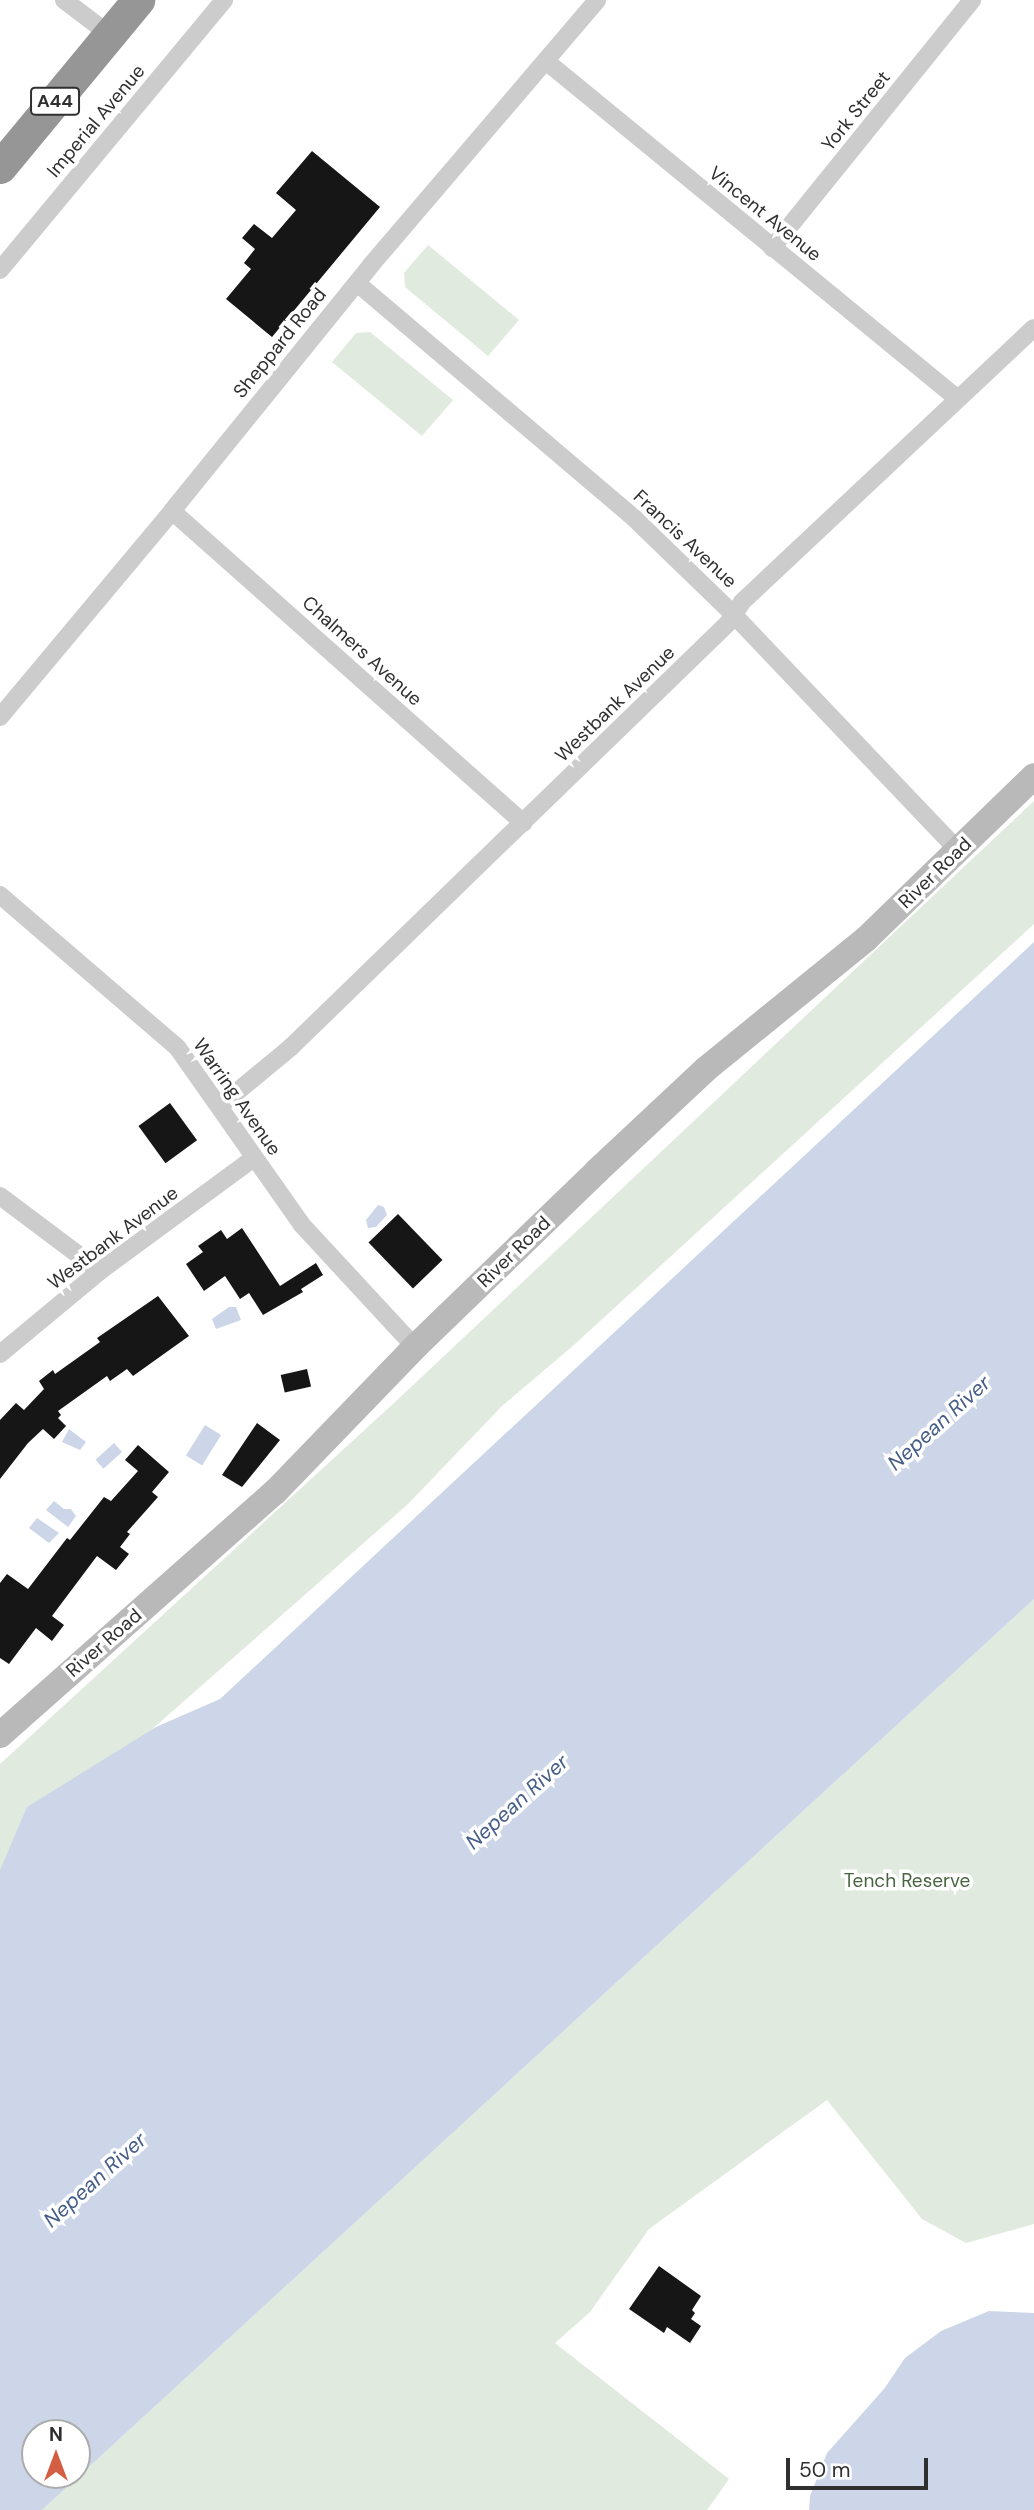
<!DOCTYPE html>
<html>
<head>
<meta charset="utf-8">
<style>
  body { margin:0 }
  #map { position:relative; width:1034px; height:2510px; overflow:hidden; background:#fff; font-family:"DM Sans",sans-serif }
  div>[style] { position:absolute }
  .green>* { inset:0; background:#e1eade }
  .water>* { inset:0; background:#ccd6e8; transform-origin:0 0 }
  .building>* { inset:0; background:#161616; transform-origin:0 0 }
  .street>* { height:18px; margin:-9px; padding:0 9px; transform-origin:9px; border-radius:9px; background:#ccc }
  .secondary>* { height:26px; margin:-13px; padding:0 13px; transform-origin:13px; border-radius:13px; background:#b9b9b9 }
  .highway>* { height:33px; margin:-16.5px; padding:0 16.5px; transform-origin:16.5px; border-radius:16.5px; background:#969696 }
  span { translate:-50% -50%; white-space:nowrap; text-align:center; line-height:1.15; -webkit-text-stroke:7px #fff; paint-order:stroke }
  .shield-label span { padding:2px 5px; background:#fff; border:2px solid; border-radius:5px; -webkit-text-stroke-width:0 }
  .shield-label { font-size:18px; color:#2f2f2f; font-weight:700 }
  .street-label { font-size:19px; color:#2f2f2f }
  .park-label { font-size:19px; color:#486541 }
  .water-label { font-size:21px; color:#455d88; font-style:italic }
  .north { position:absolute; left:21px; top:2419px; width:70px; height:70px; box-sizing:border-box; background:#fff; border:2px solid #acacac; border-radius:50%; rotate:0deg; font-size:19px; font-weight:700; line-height:28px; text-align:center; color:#2f2f2f }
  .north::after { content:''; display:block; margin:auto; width:24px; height:32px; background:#d25f44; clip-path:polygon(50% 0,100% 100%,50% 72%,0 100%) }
  .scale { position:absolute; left:786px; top:2458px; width:142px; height:32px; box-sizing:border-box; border:4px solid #2f2f2f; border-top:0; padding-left:9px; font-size:21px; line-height:24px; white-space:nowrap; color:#2f2f2f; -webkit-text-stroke:5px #fff; paint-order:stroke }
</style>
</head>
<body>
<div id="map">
  <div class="green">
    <div style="clip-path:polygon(428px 245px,519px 320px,488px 356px,405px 287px,404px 273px)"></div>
    <div style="clip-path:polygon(370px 332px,453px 400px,422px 436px,332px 362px,356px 333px)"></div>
    <div style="clip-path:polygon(1034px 801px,1034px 924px,575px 1344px,502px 1406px,408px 1504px,117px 1760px,0 1877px,0 1764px,394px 1403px)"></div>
    <div style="clip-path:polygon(1034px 1599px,1034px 2224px,966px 2243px,922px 2219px,827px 2100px,649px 2229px,590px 2312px,555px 2343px,729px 2479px,707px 2510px,42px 2510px)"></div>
  </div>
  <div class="water">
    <div style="clip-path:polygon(evenodd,1034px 942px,1034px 1599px,42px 2510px,0 2510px,0 1870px,27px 1807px,156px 1727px,220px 1699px,1034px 942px,35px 2433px,77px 2433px,77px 2475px,35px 2475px,35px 2433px)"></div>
    <div style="clip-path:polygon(378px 1205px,384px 1207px,387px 1215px,376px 1227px,368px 1228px,366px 1220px)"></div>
    <div style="clip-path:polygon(229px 1307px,236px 1307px,241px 1320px,216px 1329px,212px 1319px)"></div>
    <div style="left:205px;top:1425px;width:19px;height:36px;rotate:32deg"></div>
    <div style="clip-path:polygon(69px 1429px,86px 1442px,80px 1450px,62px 1442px)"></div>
    <div style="left:114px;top:1443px;width:12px;height:25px;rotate:48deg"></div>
    <div style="clip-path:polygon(54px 1501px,64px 1509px,71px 1509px,76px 1516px,68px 1527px,46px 1510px)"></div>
    <div style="clip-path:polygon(37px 1518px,59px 1533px,49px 1543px,29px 1528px)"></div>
    <div style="clip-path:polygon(989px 2311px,1034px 2313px,1034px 2510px,809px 2510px,810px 2496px,827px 2453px,884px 2389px,905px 2358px,941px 2331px)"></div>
  </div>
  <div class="building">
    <div style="clip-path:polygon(312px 151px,380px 207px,272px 337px,226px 299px,251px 269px,244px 263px,255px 249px,242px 238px,254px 224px,272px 238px,296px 210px,276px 193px)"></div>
    <div style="left:170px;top:1103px;width:46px;height:39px;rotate:54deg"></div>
    <div style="left:398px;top:1214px;width:64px;height:41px;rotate:46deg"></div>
    <div style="clip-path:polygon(242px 1228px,280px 1286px,316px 1263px,323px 1275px,301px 1289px,303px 1292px,263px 1315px,249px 1293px,240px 1299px,225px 1276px,204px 1291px,186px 1264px,203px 1252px,198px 1246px,221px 1230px,227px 1239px)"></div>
    <div style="clip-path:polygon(158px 1296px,189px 1336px,133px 1376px,127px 1369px,110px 1381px,107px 1376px,58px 1411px,61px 1415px,58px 1418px,66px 1426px,54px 1439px,43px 1429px,28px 1443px,0 1479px,0 1420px,16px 1403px,24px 1410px,44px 1389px,39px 1381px,53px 1370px,55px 1374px,100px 1342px,97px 1338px)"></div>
    <div style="left:307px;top:1369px;width:18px;height:27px;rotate:77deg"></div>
    <div style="clip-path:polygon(257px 1423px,280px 1440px,242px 1487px,222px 1475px)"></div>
    <div style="clip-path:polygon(138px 1445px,169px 1472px,152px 1492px,158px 1497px,127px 1532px,130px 1534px,120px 1547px,129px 1554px,116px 1570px,97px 1556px,52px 1616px,64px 1625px,52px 1641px,36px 1628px,9px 1664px,0 1658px,0 1583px,7px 1574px,28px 1589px,67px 1538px,70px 1540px,104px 1497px,111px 1501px,138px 1471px,125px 1460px)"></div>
    <div style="clip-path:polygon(659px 2266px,701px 2296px,692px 2310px,695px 2313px,691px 2319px,701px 2326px,690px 2343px,667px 2327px,664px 2333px,629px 2309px)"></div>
  </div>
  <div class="street">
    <div style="left:64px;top:0;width:58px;rotate:37.3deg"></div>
    <div style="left:547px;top:62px;width:531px;rotate:39.35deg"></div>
    <div style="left:772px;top:248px;width:319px;rotate:-51.1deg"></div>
    <div style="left:0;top:270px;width:351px;rotate:-50.3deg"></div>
    <div style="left:357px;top:283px;width:365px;rotate:40.3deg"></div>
    <div style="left:635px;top:519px;width:136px;rotate:44.1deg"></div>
    <div style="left:733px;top:614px;width:327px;rotate:46.4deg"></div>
    <div style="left:172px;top:511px;width:470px;rotate:41.6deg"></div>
    <div style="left:0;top:717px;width:268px;rotate:-50.1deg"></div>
    <div style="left:172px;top:511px;width:316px;rotate:-51deg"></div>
    <div style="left:371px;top:265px;width:348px;rotate:-49.5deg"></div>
    <div style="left:0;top:895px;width:233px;rotate:40.7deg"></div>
    <div style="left:177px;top:1047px;width:218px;rotate:54.9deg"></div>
    <div style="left:302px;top:1225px;width:166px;rotate:47.2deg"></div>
    <div style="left:221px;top:1105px;width:91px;rotate:-39.6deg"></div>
    <div style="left:291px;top:1047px;width:609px;rotate:-44.13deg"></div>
    <div style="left:728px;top:623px;width:25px;rotate:-56deg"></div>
    <div style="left:742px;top:602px;width:400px;rotate:-43.2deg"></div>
    <div style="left:0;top:1196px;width:125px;rotate:36.9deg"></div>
    <div style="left:0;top:1354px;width:130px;rotate:-39.7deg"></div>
    <div style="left:100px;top:1271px;width:191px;rotate:-36.3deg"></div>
  </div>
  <div class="secondary">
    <div style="left:0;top:1735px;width:367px;rotate:-41.5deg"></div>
    <div style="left:275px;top:1492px;width:202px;rotate:-46deg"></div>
    <div style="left:415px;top:1347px;width:253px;rotate:-44deg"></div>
    <div style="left:597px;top:1171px;width:149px;rotate:-43.1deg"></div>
    <div style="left:706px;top:1069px;width:206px;rotate:-39.1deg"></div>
    <div style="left:866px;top:939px;width:234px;rotate:-44.1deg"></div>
  </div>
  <div class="highway">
    <div style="left:0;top:167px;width:217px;rotate:-50.4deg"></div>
  </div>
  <div class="shield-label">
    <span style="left:55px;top:101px">A44</span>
  </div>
  <div class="street-label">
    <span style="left:856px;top:111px;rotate:-51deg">York Street</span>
    <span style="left:96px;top:121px;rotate:-50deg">Imperial Avenue</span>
    <span style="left:765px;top:214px;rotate:39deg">Vincent Avenue</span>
    <span style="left:280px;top:343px;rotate:-51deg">Sheppard Road</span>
    <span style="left:685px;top:539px;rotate:43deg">Francis Avenue</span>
    <span style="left:362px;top:651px;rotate:42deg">Chalmers Avenue</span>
    <span style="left:615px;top:704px;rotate:-44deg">Westbank Avenue</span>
    <span style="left:935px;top:873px;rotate:-44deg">River Road</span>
    <span style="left:237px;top:1097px;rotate:55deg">Warring Avenue</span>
    <span style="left:113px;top:1238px;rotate:-37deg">Westbank Avenue</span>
    <span style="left:514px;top:1252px;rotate:-44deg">River Road</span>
    <span style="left:104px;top:1643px;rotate:-41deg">River Road</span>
  </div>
  <div class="park-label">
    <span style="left:907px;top:1881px">Tench Reserve</span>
  </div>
  <div class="water-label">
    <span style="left:939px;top:1423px;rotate:-42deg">Nepean River</span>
    <span style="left:517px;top:1802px;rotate:-42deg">Nepean River</span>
    <span style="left:95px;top:2180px;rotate:-42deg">Nepean River</span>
  </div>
  <div class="north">N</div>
  <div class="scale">50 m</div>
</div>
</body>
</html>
